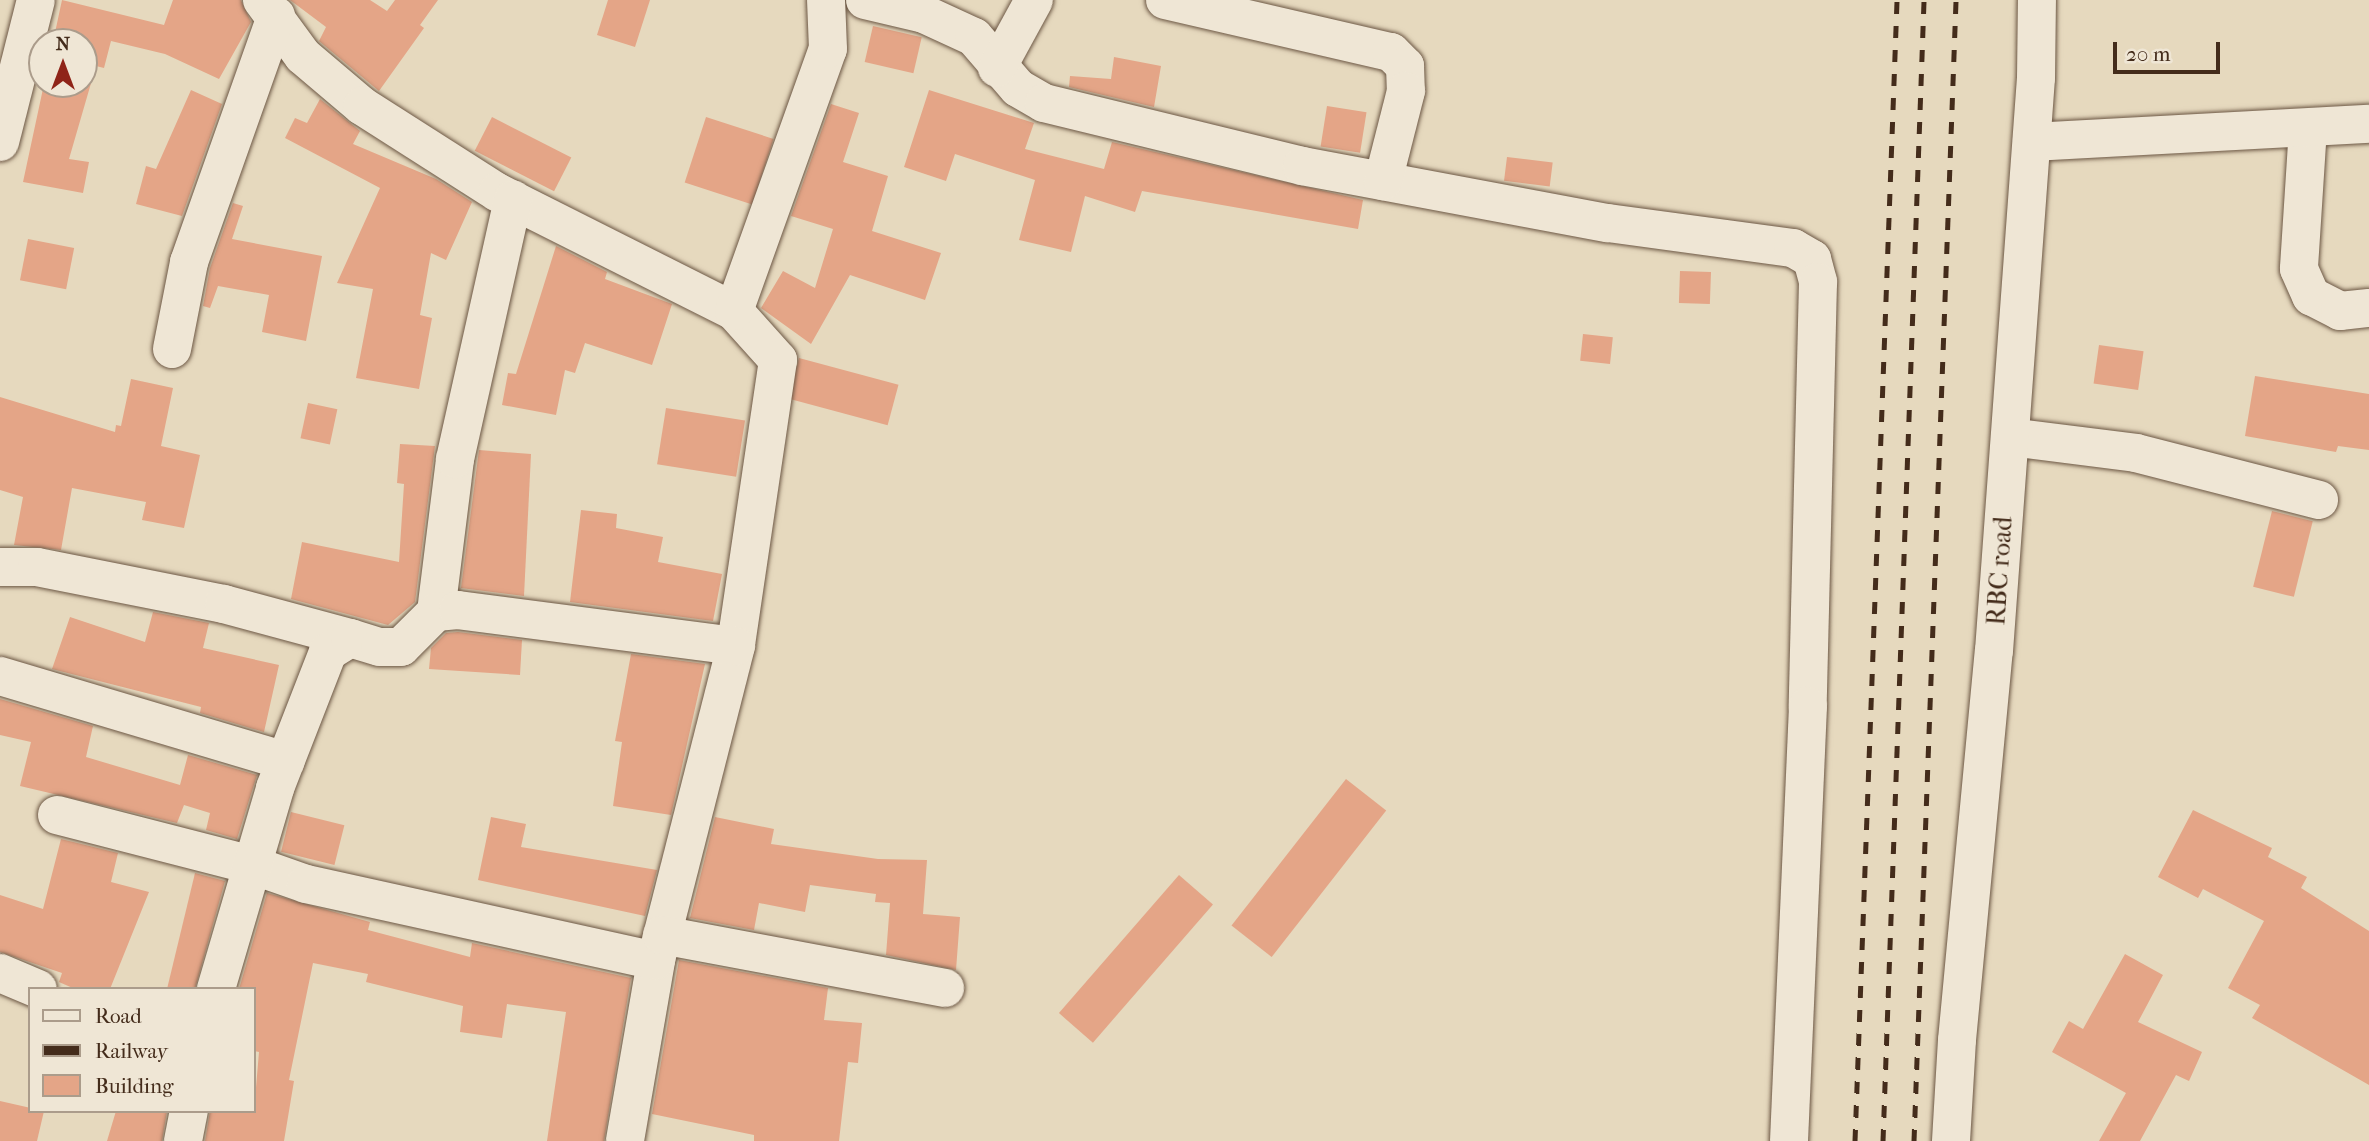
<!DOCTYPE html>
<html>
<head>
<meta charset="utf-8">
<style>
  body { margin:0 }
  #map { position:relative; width:2369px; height:1141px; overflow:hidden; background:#e6d9be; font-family:"IM FELL French Canon",serif }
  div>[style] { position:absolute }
  .building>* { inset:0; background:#e4a587; transform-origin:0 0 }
  .roads { filter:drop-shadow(0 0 2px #6c5744) drop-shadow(0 0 2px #6c5744) }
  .minor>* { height:38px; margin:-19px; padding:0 19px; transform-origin:19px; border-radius:19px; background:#efe6d5 }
  .rail>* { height:5px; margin-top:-2.5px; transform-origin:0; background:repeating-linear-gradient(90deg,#442c1b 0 12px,transparent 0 24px) }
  span { translate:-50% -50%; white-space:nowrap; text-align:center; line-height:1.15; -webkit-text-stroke:5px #efe6d5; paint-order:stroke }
  .street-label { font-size:26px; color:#442c1b }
  .legend { position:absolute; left:28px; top:987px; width:228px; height:126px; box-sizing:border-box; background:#efe6d5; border:2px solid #ab9c8b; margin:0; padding:9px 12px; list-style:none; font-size:21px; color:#442c1b }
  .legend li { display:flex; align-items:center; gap:14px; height:35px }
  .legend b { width:35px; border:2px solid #ab9c8b }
  .north { position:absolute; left:28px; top:28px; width:70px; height:70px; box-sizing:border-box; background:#efe6d5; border:2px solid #ab9c8b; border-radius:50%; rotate:0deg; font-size:19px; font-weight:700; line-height:28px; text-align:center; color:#442c1b }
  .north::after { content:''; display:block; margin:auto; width:24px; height:32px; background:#8f2418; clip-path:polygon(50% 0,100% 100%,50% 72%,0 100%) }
  .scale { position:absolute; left:2113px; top:42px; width:107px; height:32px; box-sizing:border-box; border:4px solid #442c1b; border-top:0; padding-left:9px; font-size:21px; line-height:24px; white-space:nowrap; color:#442c1b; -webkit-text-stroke:5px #efe6d5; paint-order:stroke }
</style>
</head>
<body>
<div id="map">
  <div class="building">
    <div style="clip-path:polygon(62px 0,164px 25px,173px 0,241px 0,251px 22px,219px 79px,165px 54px,111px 41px,104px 68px,96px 66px,69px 159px,89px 162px,83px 193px,23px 182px,44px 84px,84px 84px,84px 42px,53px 42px)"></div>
    <div style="clip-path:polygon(290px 0,370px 0,387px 11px,395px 0,438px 0,420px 25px,424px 28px,379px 91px,319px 41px,326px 27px)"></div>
    <div style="clip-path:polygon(608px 0,650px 0,635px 47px,597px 35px)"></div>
    <div style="left:873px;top:26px;width:50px;height:37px;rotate:13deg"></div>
    <div style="clip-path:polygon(1114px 57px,1161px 66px,1154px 107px,1069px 87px,1070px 76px,1111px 79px)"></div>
    <div style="clip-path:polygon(191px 90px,222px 104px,182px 216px,136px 204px,146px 166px,156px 169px)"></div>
    <div style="clip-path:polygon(929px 90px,1034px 123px,1025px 149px,1104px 169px,1112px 142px,1363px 200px,1358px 229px,1142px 191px,1135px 212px,1085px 196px,1071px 252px,1019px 240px,1035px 180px,955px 154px,946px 181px,904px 167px)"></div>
    <div style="clip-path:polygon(320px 99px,360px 131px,353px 144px,436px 179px,472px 202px,446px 260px,431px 253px,420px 315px,432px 318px,419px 389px,356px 378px,373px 289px,337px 283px,380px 188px,285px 138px,295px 118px,307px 123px)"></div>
    <div style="clip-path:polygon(831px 104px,859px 113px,843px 162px,888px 176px,872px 231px,941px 253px,925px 300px,850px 275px,811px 344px,761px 308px,783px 271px,815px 288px,833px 229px,791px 216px)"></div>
    <div style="left:1327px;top:106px;width:40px;height:41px;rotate:9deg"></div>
    <div style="left:492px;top:117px;width:89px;height:38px;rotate:27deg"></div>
    <div style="left:706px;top:117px;width:71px;height:69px;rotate:18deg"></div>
    <div style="left:1507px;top:157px;width:46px;height:24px;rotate:7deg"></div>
    <div style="clip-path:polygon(233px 203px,243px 206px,232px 239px,322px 256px,306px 341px,262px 332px,269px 295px,218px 286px,210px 308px,203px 306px,210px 268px)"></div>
    <div style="left:28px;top:239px;width:47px;height:42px;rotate:11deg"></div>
    <div style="clip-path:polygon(556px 246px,607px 272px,605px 279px,672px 304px,652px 365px,585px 343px,575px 373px,565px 370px,556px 415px,502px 405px,508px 373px,516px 374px)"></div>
    <div style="left:1680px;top:271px;width:31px;height:32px;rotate:2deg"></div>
    <div style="left:1583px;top:334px;width:30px;height:27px;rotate:6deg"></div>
    <div style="left:2099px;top:345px;width:45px;height:39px;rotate:8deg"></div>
    <div style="left:799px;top:358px;width:103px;height:42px;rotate:15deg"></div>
    <div style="clip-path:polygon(2255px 376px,2369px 394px,2369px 450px,2338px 446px,2336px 452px,2245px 436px)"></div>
    <div style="clip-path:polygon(131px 379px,173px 388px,161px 446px,200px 455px,184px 528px,142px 520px,146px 502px,72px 488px,61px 550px,14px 545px,23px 497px,0 490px,0 397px,115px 432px,116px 425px,121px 426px)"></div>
    <div style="left:308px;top:403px;width:30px;height:36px;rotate:12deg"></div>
    <div style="left:666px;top:408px;width:80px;height:57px;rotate:9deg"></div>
    <div style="clip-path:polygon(400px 444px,435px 446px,415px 602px,388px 625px,291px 599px,302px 542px,399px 562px,404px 484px,397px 483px)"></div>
    <div style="clip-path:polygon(479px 450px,531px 454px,524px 596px,461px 588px)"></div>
    <div style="clip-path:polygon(581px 510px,617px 514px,616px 528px,663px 537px,658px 562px,722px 574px,713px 621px,570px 602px)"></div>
    <div style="left:2272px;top:511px;width:42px;height:78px;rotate:14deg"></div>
    <div style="clip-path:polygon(153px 612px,209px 623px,203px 648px,279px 665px,264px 732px,200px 713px,201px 707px,52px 669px,70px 617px,145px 642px)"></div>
    <div style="clip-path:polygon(458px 632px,522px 640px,520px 675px,429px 669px,431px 648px,446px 633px)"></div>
    <div style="clip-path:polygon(631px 654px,705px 664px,671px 815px,613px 806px,622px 742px,615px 741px)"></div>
    <div style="clip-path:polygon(0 699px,93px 726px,86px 757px,180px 785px,188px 755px,257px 775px,237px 839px,206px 830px,210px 813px,184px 805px,177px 823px,20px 786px,31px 742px,0 735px)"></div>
    <div style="left:1346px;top:779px;width:51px;height:186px;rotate:38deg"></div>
    <div style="clip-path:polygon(2193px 810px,2272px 848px,2268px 857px,2307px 877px,2301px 888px,2369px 931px,2369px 1085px,2252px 1018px,2260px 1005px,2228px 988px,2264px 921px,2203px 889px,2198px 898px,2158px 877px)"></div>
    <div style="left:291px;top:812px;width:55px;height:41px;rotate:14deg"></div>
    <div style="clip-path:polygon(491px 817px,526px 824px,521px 847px,657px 870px,645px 916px,478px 880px)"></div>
    <div style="clip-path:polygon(715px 817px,774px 829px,771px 844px,878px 859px,927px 860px,923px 914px,960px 917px,956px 970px,886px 955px,890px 903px,875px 902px,876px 894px,810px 885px,805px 912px,759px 903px,754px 930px,690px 918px)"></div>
    <div style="clip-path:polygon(61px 839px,118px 853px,111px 882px,149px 892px,110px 989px,75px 989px,59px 982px,62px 973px,0 952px,0 895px,43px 909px)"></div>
    <div style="clip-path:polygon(195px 873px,225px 881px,195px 989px,167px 989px)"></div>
    <div style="left:1179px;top:875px;width:45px;height:183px;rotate:41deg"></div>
    <div style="clip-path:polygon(267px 893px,370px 922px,368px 930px,470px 957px,472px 943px,631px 978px,604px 1141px,547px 1141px,566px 1012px,507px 1004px,502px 1038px,460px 1032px,463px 1006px,366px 982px,368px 974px,313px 963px,289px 1080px,294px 1081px,284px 1141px,205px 1141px,210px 1111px,254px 1111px,259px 1052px,254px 1051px,254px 989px,239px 989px)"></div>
    <div style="clip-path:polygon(2125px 954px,2163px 975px,2138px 1022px,2202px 1052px,2189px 1081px,2176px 1075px,2140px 1141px,2099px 1141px,2126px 1093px,2052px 1052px,2069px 1021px,2083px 1029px)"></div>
    <div style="clip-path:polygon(679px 960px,828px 988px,824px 1020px,862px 1023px,858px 1063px,848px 1062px,839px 1141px,754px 1141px,754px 1135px,652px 1114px)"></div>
    <div style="clip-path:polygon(0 1101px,44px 1111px,37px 1141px,0 1141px)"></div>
    <div style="clip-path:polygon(116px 1111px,167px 1111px,162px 1141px,107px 1141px)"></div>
  </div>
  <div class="roads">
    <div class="minor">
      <div style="left:262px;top:0;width:69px;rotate:53.8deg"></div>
      <div style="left:303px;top:56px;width:77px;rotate:40.3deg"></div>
      <div style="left:362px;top:106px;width:160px;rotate:32.5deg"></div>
      <div style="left:497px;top:192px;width:265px;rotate:26.7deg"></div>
      <div style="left:734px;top:311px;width:66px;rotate:48.1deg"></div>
      <div style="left:778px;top:360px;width:289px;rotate:98.4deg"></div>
      <div style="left:736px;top:646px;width:325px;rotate:104.3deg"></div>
      <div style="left:656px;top:961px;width:183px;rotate:99.8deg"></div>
      <div style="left:865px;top:0;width:61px;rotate:13.3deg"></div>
      <div style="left:924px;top:14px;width:55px;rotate:24.7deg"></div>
      <div style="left:974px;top:37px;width:67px;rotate:49.2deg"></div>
      <div style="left:1018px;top:88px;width:30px;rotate:30deg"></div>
      <div style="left:1044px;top:103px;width:266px;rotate:13.7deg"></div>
      <div style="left:1302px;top:166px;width:311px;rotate:10.6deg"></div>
      <div style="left:1608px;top:223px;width:187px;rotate:7.7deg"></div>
      <div style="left:1793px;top:248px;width:22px;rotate:30deg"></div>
      <div style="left:1812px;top:259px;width:24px;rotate:75deg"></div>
      <div style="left:1818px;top:282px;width:424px;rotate:91.4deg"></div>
      <div style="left:1808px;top:706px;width:435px;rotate:92.5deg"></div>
      <div style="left:1165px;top:0;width:232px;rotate:13deg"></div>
      <div style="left:1391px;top:52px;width:20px;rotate:45deg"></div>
      <div style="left:1405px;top:66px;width:25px;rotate:88deg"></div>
      <div style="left:1406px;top:91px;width:93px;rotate:104.3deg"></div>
      <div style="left:997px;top:68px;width:77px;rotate:-61.4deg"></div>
      <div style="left:2308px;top:128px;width:141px;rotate:93.7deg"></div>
      <div style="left:2299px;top:269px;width:30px;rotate:66deg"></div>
      <div style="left:2311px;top:296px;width:33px;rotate:27deg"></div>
      <div style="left:2340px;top:311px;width:29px;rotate:-6deg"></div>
      <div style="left:0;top:142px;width:146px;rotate:-75.8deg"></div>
      <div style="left:2032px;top:142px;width:337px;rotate:-3.1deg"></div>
      <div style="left:734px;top:311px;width:278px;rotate:-70.3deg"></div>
      <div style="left:828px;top:49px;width:49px;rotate:-92.3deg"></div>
      <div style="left:172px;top:349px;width:89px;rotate:-78.9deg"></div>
      <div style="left:189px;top:262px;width:261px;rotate:-70.5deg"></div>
      <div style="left:2010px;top:437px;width:127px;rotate:7.2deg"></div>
      <div style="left:2136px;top:453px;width:189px;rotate:14.4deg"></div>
      <div style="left:0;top:567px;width:37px"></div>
      <div style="left:37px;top:567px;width:191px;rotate:11.2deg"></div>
      <div style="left:224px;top:604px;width:131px;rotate:15.1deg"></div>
      <div style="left:436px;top:612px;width:154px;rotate:-82.9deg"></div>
      <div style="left:455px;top:459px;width:266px;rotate:-77.4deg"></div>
      <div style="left:0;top:676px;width:298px;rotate:16.6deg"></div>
      <div style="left:57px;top:815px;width:201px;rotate:14.4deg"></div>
      <div style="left:252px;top:865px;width:57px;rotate:19.4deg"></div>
      <div style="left:306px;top:884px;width:358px;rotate:12.4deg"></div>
      <div style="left:662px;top:935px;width:288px;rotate:10.6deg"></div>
      <div style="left:0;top:973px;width:41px;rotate:22.8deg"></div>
      <div style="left:216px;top:989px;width:209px;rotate:-73.6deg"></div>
      <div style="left:275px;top:788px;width:146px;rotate:-68.7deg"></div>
      <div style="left:328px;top:652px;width:26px;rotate:-32deg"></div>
      <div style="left:350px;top:638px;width:31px;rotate:17deg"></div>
      <div style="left:380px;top:647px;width:21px"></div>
      <div style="left:401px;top:647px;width:49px;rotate:-45deg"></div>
      <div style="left:436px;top:612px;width:22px;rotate:-5deg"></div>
      <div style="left:458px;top:610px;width:280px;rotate:7.4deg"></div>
      <div style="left:183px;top:1141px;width:31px;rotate:-79deg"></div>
      <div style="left:1951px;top:1141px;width:101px;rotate:-86.6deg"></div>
      <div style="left:1957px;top:1040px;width:391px;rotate:-84.6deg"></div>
      <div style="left:1994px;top:651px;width:575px;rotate:-85.81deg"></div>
      <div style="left:2036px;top:78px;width:78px;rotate:-89.3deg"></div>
    </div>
  </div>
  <div class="rail">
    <div style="left:1855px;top:1141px;width:1142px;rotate:-87.89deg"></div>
    <div style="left:1883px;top:1141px;width:1142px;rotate:-87.94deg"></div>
    <div style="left:1914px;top:1141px;width:1142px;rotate:-87.89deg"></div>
  </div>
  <div class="street-label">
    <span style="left:2000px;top:571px;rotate:-86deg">RBC road</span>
  </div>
  <ul class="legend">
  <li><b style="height:9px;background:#efe6d5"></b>Road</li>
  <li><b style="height:9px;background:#442c1b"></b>Railway</li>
  <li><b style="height:19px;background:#e4a587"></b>Building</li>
  </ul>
  <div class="north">N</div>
  <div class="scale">20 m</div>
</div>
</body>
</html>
